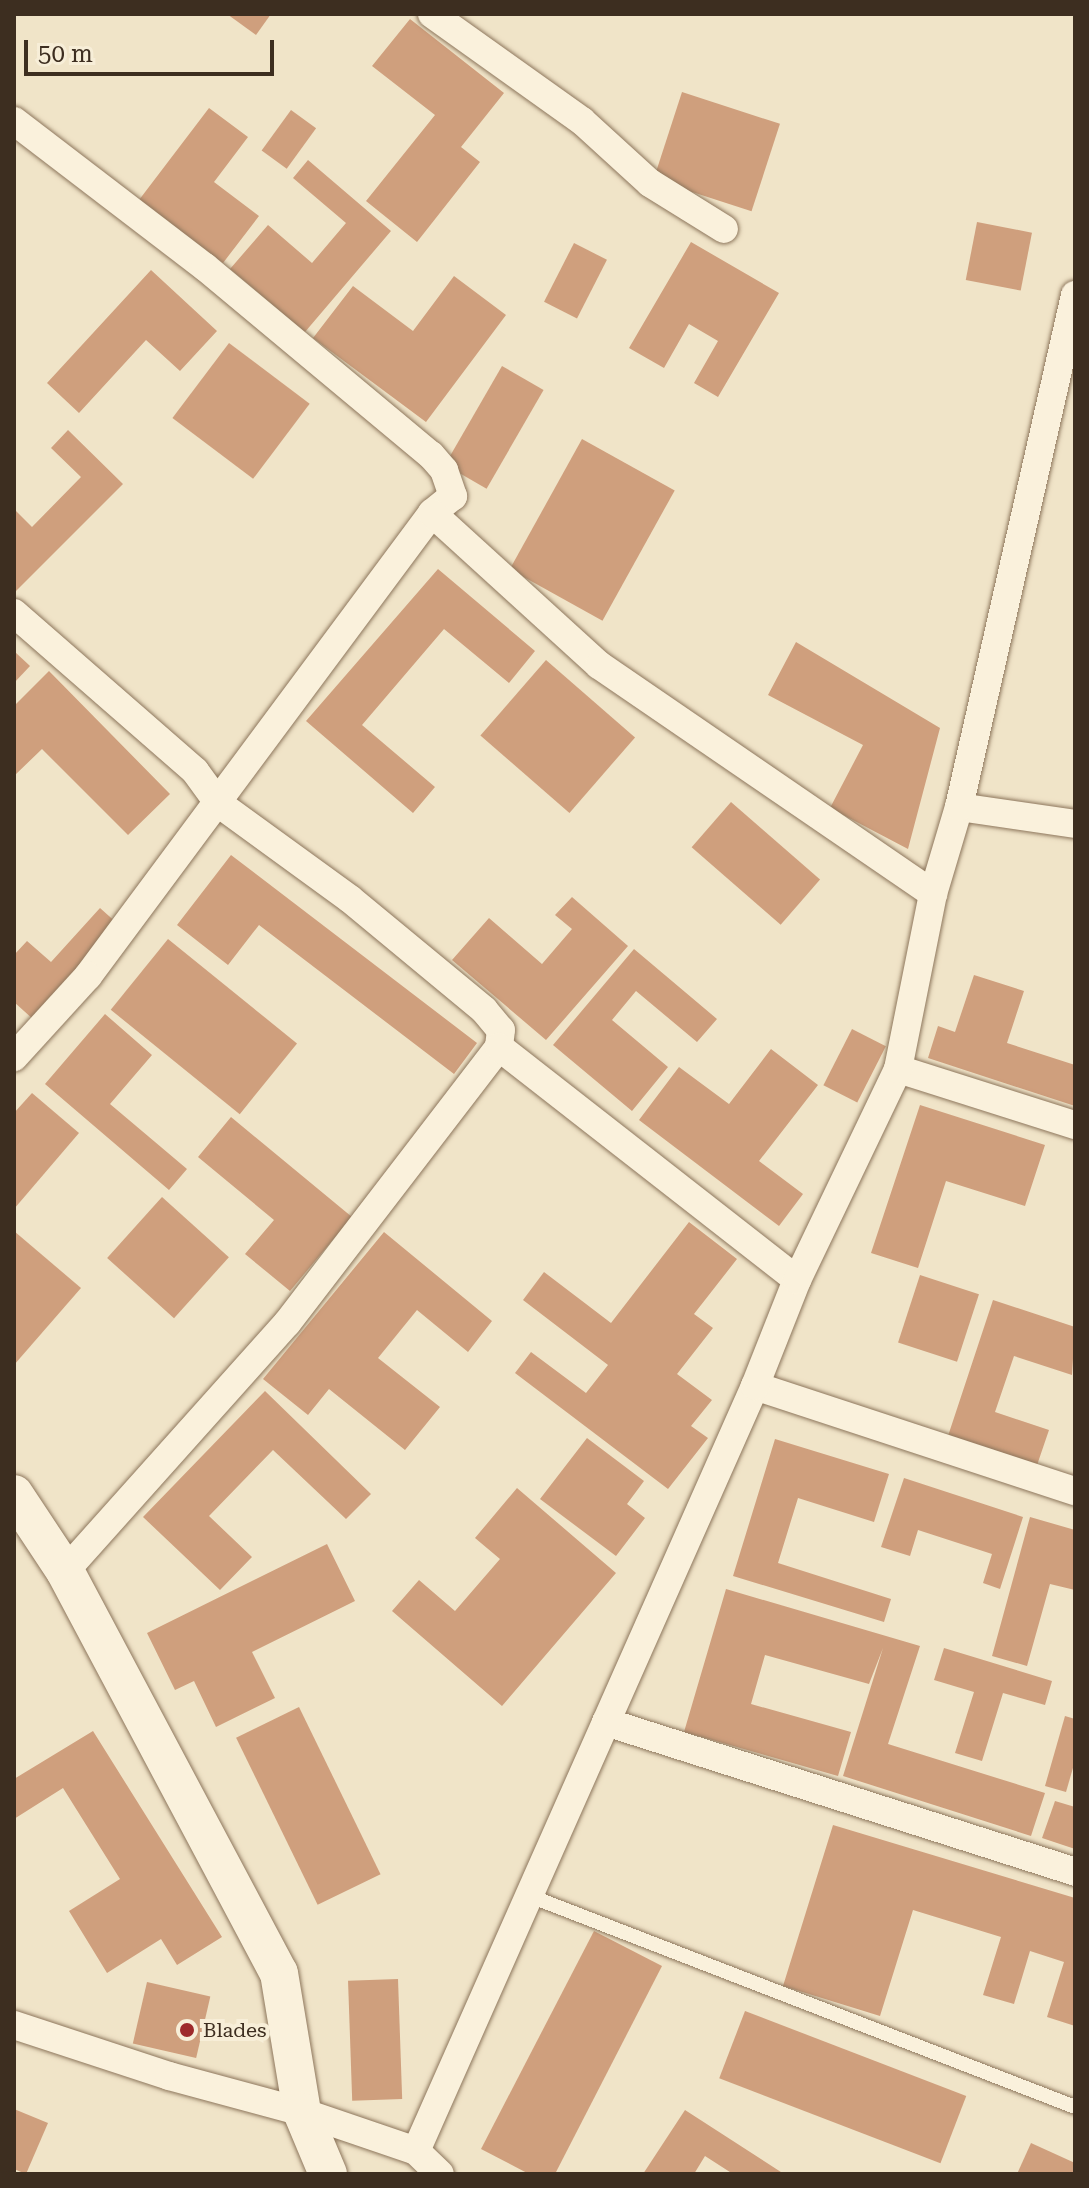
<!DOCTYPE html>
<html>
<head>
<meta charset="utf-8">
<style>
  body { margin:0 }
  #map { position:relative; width:1089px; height:2188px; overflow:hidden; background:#f0e4c8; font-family:"Roboto Serif",serif }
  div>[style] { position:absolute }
  .building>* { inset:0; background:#cf9f7d; transform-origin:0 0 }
  .roads { filter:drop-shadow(0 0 2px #8d765c) drop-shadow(0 0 2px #8d765c) }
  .lane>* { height:14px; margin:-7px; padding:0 7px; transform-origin:7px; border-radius:7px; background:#faf1dc }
  .street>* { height:28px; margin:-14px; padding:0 14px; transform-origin:14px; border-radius:14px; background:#faf1dc }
  .secondary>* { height:38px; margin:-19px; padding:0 19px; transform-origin:19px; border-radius:19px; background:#faf1dc }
  .dots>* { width:22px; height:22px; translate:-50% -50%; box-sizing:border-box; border:4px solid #f7eed8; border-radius:50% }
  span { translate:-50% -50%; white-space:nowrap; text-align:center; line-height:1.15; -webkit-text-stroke:8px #f7eed8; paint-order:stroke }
  .poi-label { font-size:20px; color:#3d2e20 }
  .left { translate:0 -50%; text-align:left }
  .frame { position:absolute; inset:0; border:16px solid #3d2e20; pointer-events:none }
  .scale { position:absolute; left:24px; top:40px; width:250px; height:36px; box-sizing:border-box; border:4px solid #3d2e20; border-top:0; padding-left:10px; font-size:24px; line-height:28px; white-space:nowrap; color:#3d2e20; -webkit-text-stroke:6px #f7eed8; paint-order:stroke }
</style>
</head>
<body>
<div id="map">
  <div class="building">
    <div style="clip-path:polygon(227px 14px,271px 14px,256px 35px)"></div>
    <div style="clip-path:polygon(410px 19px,504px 93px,461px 147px,480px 162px,417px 242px,366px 201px,435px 115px,372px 66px)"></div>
    <div style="left:682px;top:92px;width:103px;height:92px;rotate:18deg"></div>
    <div style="clip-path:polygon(209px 108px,248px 137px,214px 182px,259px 216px,223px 263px,139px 200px)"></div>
    <div style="left:291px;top:110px;width:31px;height:50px;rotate:36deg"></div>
    <div style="clip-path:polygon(308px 160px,391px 231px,305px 332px,230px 269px,268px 225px,312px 263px,346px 223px,293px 178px)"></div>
    <div style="left:977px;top:222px;width:56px;height:59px;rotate:11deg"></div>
    <div style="clip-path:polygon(691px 242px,779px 293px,718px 397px,694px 383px,718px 341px,689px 324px,664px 368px,629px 348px)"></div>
    <div style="left:574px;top:243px;width:37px;height:66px;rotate:27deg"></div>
    <div style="clip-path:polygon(151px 270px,217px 331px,180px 371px,146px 340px,79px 413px,47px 383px)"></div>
    <div style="clip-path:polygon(454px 276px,506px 315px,426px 422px,313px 338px,353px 286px,413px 331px)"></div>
    <div style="left:229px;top:343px;width:101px;height:94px;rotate:37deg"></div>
    <div style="left:502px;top:366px;width:48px;height:114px;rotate:30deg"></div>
    <div style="clip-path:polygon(68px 430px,123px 484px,16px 591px,14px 509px,32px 527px,81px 477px,51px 448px)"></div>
    <div style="left:582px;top:439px;width:106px;height:149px;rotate:29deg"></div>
    <div style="clip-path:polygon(438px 569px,535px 651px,509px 683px,444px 629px,362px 725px,435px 787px,413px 813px,306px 721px)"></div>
    <div style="clip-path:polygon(796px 642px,940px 728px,908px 849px,830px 808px,863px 745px,768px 695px)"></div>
    <div style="clip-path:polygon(14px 651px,30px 666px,14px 683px)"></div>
    <div style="left:546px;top:660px;width:118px;height:100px;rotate:41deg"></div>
    <div style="clip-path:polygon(49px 671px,170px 794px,128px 835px,42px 749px,14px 776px,14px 706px)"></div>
    <div style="left:731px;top:802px;width:118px;height:60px;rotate:41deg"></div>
    <div style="clip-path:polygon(231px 855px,477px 1043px,454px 1074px,259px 925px,228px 965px,177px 925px)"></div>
    <div style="clip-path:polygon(572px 897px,628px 946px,546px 1040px,452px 960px,489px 918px,542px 964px,572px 929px,555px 915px)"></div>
    <div style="clip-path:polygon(100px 908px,119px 925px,34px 1020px,14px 1002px,14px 955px,27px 941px,51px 962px)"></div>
    <div style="left:168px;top:939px;width:166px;height:91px;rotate:39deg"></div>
    <div style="clip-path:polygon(634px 949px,717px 1019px,697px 1042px,636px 991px,612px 1020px,668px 1067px,632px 1111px,553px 1045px)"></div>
    <div style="clip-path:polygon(974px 975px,1024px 991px,1007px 1043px,1075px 1065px,1075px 1106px,928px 1058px,938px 1026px,955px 1032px)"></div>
    <div style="clip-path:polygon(105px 1014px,152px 1055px,110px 1104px,187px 1169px,169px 1190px,45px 1084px)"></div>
    <div style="left:852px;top:1029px;width:38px;height:63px;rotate:27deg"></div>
    <div style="clip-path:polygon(771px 1049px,818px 1085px,759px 1161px,803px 1194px,779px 1226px,639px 1120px,679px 1067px,729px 1104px)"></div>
    <div style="clip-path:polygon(32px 1093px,79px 1133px,14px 1209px,14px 1113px)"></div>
    <div style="clip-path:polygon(920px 1105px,1045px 1145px,1025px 1206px,946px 1181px,918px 1268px,871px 1253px)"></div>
    <div style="clip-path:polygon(231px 1117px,352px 1217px,290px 1291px,245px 1254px,274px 1220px,198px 1157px)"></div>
    <div style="left:162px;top:1197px;width:90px;height:82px;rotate:42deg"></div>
    <div style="clip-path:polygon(689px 1222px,737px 1259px,694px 1314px,713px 1328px,677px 1374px,712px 1400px,691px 1426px,708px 1438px,668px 1489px,515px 1373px,531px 1352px,586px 1393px,608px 1365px,523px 1300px,544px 1272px,611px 1323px)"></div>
    <div style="clip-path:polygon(14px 1231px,81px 1288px,14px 1365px)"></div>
    <div style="clip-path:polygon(384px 1232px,492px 1321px,468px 1352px,417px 1310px,378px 1358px,440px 1407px,405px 1450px,329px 1389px,308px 1415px,263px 1379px)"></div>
    <div style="left:920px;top:1275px;width:62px;height:71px;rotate:18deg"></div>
    <div style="clip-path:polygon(993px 1300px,1075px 1327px,1072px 1375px,1014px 1356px,995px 1412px,1049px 1430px,1035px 1471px,946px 1442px)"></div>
    <div style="clip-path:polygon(265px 1391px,371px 1494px,346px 1519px,273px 1450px,209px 1516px,252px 1557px,220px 1590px,143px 1517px)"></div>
    <div style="clip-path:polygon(587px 1438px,644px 1481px,627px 1504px,645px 1518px,616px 1556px,540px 1499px)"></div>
    <div style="clip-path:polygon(775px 1439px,889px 1474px,874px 1522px,798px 1498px,778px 1563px,891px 1599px,884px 1622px,733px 1576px)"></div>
    <div style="clip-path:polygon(904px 1478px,1023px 1517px,1000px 1589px,983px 1583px,992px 1554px,918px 1530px,910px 1556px,881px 1547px)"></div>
    <div style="clip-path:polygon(517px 1488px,616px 1573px,502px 1706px,392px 1611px,419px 1580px,455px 1611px,500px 1559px,475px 1538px)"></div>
    <div style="clip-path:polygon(1030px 1517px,1075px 1530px,1075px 1590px,1050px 1584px,1027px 1666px,992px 1656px)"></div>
    <div style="clip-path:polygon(327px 1544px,355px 1601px,252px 1652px,275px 1698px,216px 1727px,194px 1681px,175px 1690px,147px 1633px)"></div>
    <div style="clip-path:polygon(726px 1589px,920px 1646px,888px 1744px,1045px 1793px,1031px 1836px,843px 1776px,883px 1648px,869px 1684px,765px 1655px,751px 1704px,851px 1732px,838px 1776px,684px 1732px)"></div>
    <div style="clip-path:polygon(944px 1648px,1052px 1681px,1045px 1705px,1003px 1693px,982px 1761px,955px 1753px,974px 1692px,934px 1680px)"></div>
    <div style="left:299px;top:1707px;width:186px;height:70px;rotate:64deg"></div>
    <div style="clip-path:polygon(1065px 1716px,1075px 1719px,1075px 1761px,1066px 1792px,1045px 1786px)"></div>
    <div style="clip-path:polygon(93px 1731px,222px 1937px,177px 1965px,161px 1939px,107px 1973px,69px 1911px,120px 1879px,63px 1788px,14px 1819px,14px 1779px)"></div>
    <div style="clip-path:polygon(1055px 1801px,1075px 1807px,1075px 1849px,1042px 1838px)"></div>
    <div style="clip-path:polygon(833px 1825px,1075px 1898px,1075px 2026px,1047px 2017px,1064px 1962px,1030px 1951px,1014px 2004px,983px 1995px,1001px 1937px,913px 1910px,880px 2016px,783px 1986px)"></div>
    <div style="clip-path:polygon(594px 1931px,662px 1966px,555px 2174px,529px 2174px,481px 2149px)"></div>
    <div style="left:398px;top:1979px;width:120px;height:50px;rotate:88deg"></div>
    <div style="left:147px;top:1982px;width:65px;height:63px;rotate:13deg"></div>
    <div style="left:745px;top:2011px;width:237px;height:72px;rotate:21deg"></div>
    <div style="clip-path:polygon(14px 2109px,48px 2123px,26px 2174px,14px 2169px)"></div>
    <div style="clip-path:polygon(685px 2110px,784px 2174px,733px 2174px,705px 2156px,694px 2174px,643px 2174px)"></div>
    <div style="clip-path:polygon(1031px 2143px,1075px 2163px,1075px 2174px,1017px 2174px)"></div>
  </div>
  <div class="roads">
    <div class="lane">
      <div style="left:530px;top:1896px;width:584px;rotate:21.16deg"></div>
    </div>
    <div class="street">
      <div style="left:432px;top:14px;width:184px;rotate:35.5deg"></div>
      <div style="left:582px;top:121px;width:92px;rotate:42.4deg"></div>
      <div style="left:650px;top:183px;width:87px;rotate:31.9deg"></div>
      <div style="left:14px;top:121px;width:240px;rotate:37.4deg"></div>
      <div style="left:205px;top:267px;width:294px;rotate:39.8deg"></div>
      <div style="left:431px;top:455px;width:20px;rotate:49deg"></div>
      <div style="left:444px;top:470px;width:28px;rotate:71deg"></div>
      <div style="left:453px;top:496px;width:27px;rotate:141deg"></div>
      <div style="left:432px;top:513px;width:577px;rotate:126.61deg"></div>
      <div style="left:88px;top:976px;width:110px;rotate:132.4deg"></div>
      <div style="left:432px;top:513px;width:226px;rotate:42.3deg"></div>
      <div style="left:599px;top:665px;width:405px;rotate:34.4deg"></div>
      <div style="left:14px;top:613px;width:240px;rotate:41.1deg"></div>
      <div style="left:195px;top:771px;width:39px;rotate:54deg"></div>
      <div style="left:218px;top:803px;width:163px;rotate:36deg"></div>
      <div style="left:350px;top:899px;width:174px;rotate:39.6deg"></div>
      <div style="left:484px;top:1010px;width:26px;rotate:50deg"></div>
      <div style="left:501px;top:1030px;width:17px;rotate:97deg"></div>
      <div style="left:499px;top:1047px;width:348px;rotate:127.5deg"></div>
      <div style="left:287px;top:1323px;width:333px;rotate:131.8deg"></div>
      <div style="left:959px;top:807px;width:117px;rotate:8.3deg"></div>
      <div style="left:499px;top:1047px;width:378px;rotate:38deg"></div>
      <div style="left:898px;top:1069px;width:186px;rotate:17.6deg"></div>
      <div style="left:755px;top:1386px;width:337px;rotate:18.2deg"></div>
      <div style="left:606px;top:1722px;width:492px;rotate:17.7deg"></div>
      <div style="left:14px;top:2025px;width:163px;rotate:18.2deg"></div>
      <div style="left:169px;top:2076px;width:138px;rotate:15.1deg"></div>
      <div style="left:302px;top:2112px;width:120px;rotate:18.9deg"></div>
      <div style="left:416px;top:2151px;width:837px;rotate:-66.1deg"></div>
      <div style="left:755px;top:1386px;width:114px;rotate:-68.4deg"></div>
      <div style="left:797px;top:1280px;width:234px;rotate:-64.4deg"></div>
      <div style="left:898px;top:1069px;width:178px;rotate:-78.7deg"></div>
      <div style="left:933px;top:894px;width:91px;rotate:-73.4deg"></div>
      <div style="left:959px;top:807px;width:525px;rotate:-77.23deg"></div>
      <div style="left:416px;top:2151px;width:33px;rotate:44deg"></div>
    </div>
    <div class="secondary">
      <div style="left:14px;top:1494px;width:92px;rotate:56.5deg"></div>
      <div style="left:65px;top:1571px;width:455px;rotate:62deg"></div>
      <div style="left:279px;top:1973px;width:141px;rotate:80.6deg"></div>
      <div style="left:302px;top:2112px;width:67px;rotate:67.2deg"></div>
    </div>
  </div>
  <div class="dots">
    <div style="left:187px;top:2030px;background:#9e2a2b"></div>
  </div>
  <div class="poi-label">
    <span class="left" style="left:203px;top:2030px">Blades</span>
  </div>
  <div class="frame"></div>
  <div class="scale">50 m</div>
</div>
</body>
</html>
